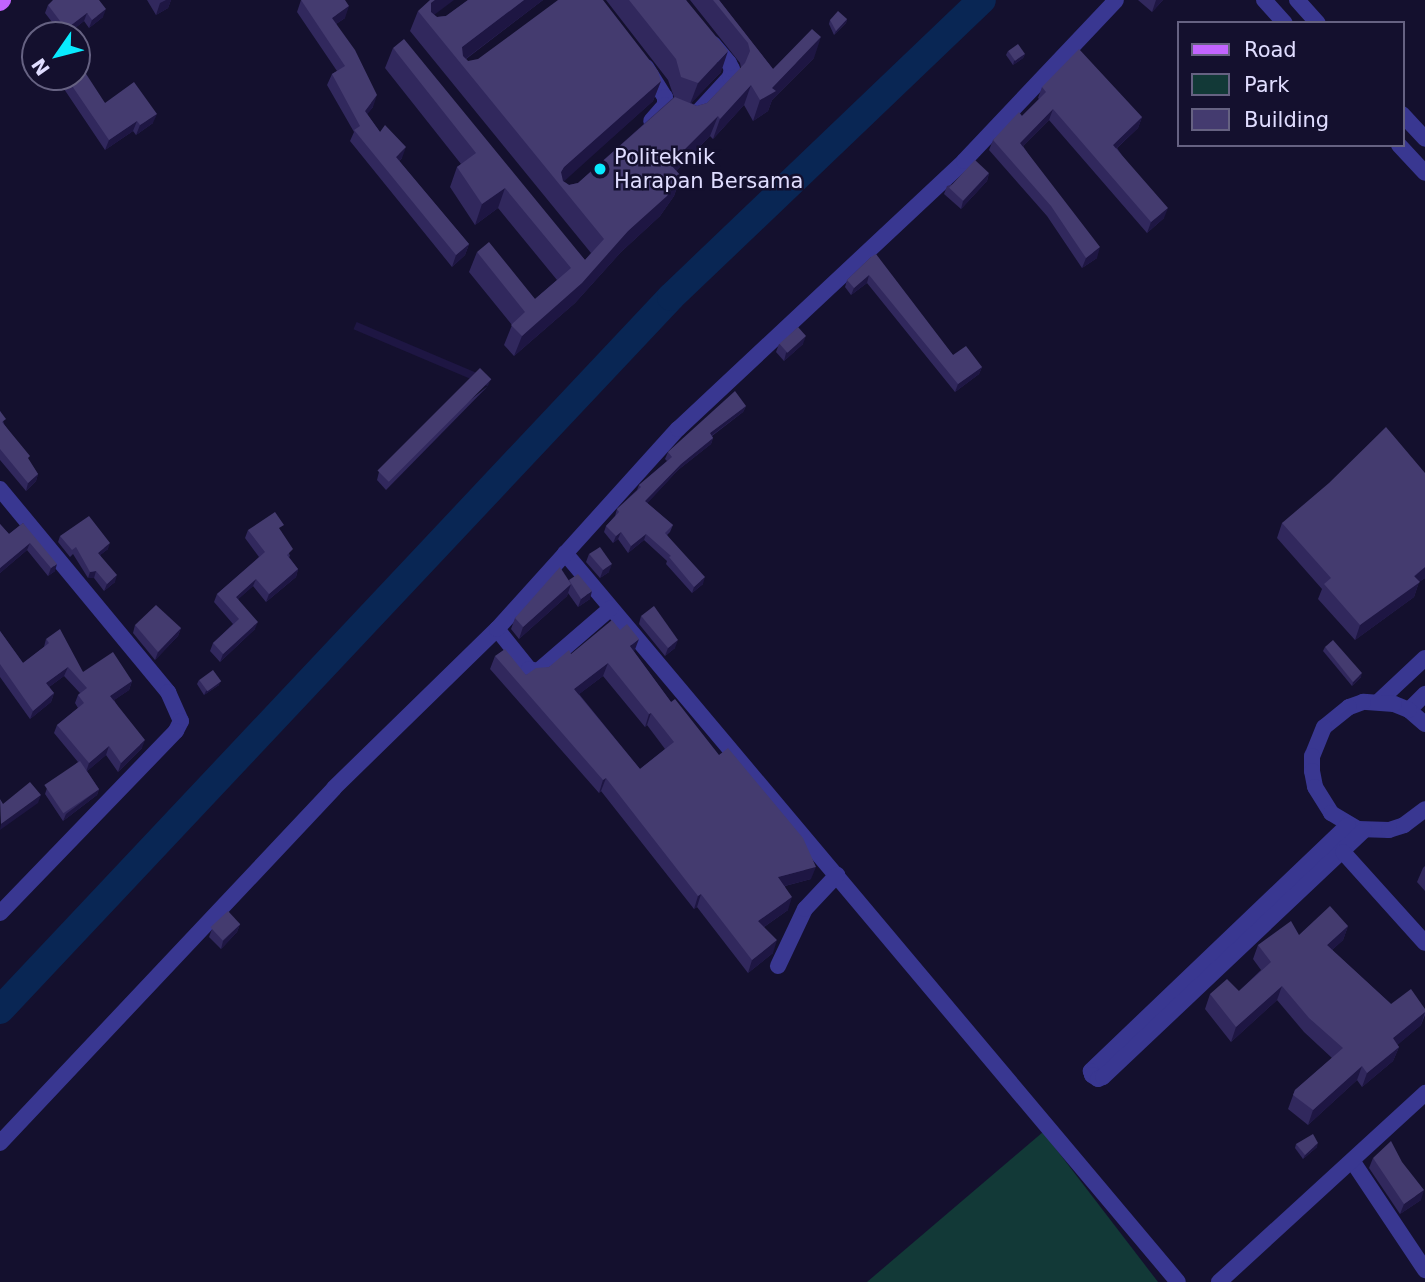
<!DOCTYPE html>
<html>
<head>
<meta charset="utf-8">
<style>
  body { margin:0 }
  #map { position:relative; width:1425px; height:1282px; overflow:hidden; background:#14102e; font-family:"DejaVu Sans",sans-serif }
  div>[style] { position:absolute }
  .green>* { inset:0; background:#123937 }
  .river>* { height:28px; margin:-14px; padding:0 14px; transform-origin:14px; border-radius:14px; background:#092654 }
  .minor>* { height:16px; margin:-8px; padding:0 8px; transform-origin:8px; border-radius:8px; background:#393791 }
  .major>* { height:18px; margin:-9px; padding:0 9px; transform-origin:9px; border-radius:9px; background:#c264ff }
  .wall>* { inset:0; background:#31285d }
  .shaded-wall>* { inset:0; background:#1e1643; transform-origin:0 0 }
  .building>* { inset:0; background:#443b6f; transform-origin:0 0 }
  .dots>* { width:19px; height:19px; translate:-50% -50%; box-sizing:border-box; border:4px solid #14102e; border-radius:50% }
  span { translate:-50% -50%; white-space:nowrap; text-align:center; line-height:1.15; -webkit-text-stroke:5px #14102e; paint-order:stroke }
  .poi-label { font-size:21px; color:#e0ddff }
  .left { translate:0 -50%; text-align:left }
  .legend { position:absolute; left:1177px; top:21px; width:228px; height:126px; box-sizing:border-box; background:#14102e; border:2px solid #666282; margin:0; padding:9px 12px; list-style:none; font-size:21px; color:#e0ddff }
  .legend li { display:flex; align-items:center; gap:14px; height:35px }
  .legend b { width:35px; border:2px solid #666282 }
  .north { position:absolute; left:21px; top:21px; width:70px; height:70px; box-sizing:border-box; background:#14102e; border:2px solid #666282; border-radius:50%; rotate:235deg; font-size:19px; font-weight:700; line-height:28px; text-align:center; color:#e0ddff }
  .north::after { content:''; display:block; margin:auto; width:24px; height:32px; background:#09ebff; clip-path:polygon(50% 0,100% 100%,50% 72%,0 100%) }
</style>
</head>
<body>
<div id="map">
  <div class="green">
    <div style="clip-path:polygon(1043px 1132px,1158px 1282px,867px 1282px)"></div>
  </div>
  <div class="river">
    <div style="left:0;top:1010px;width:979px;rotate:-46.74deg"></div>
    <div style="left:671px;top:297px;width:430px;rotate:-43.7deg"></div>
  </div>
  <div class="minor">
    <div style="left:1264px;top:0;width:31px;rotate:48deg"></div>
    <div style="left:1297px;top:0;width:31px;rotate:48deg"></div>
    <div style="left:646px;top:67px;width:36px;rotate:58deg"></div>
    <div style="left:665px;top:97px;width:8px;rotate:90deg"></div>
    <div style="left:665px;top:105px;width:21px;rotate:131deg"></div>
    <div style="left:1402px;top:114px;width:34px;rotate:47deg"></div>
    <div style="left:690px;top:116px;width:10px;rotate:-29deg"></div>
    <div style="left:699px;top:111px;width:46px;rotate:-47.6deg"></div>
    <div style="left:730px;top:77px;width:8px;rotate:-76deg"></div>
    <div style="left:732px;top:69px;width:7px;rotate:-117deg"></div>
    <div style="left:729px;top:63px;width:25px;rotate:-130deg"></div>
    <div style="left:1399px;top:145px;width:38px;rotate:47deg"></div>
    <div style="left:0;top:489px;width:264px;rotate:50.4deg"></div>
    <div style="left:168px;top:692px;width:32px;rotate:66deg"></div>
    <div style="left:181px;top:721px;width:11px;rotate:117deg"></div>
    <div style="left:176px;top:731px;width:253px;rotate:134deg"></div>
    <div style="left:565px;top:553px;width:952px;rotate:49.94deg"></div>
    <div style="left:497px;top:629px;width:51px;rotate:51.3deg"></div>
    <div style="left:529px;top:669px;width:9px;rotate:13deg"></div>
    <div style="left:538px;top:671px;width:96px;rotate:-40.8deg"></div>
    <div style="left:1379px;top:701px;width:63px;rotate:-43.1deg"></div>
    <div style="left:1409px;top:710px;width:23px;rotate:-45deg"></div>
    <div style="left:1425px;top:724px;width:21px;rotate:-139deg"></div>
    <div style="left:1409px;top:710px;width:16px;rotate:-158deg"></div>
    <div style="left:1394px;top:704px;width:31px;rotate:-176deg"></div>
    <div style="left:1363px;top:702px;width:15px;rotate:160deg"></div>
    <div style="left:1349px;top:707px;width:32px;rotate:141deg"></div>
    <div style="left:1324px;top:727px;width:31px;rotate:112deg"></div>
    <div style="left:1312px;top:756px;width:15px;rotate:90deg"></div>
    <div style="left:1312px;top:771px;width:16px;rotate:79deg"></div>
    <div style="left:1315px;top:787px;width:31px;rotate:58deg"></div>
    <div style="left:1331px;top:813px;width:31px;rotate:31deg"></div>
    <div style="left:1358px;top:829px;width:31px;rotate:2deg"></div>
    <div style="left:1389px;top:830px;width:16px;rotate:-18deg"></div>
    <div style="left:1404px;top:825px;width:26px;rotate:-37deg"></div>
    <div style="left:1348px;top:825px;width:356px;rotate:136.3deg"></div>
    <div style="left:1091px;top:1071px;width:4px;rotate:76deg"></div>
    <div style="left:1092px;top:1075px;width:7px;rotate:34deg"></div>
    <div style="left:1098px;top:1079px;width:5px;rotate:-22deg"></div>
    <div style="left:1103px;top:1077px;width:359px;rotate:-43.4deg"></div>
    <div style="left:1343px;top:852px;width:122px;rotate:48deg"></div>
    <div style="left:778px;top:966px;width:63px;rotate:-64.7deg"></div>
    <div style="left:805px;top:909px;width:47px;rotate:-46.7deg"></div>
    <div style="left:0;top:1143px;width:487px;rotate:-46.7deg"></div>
    <div style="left:334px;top:788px;width:228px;rotate:-44.3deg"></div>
    <div style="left:497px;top:629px;width:270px;rotate:-47.9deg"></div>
    <div style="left:678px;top:429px;width:392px;rotate:-43.1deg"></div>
    <div style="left:964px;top:161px;width:221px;rotate:-46.6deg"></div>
    <div style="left:1353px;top:1162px;width:130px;rotate:56.3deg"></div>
    <div style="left:1219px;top:1282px;width:280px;rotate:-42.5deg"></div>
  </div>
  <div class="major">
    <div style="left:0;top:2px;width:3px;rotate:-45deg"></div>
  </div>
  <div class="wall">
    <div style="clip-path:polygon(147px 0,171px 0,168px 8px,156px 15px)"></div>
    <div style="clip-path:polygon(301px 0,345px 18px,336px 24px,373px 107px,367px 114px,380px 132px,402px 158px,399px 161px,469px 244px,465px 255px,452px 267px,350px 141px,354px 132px,327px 85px,332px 74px,337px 71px,297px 12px)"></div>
    <div style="clip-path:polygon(468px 0,543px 0,466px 59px,468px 61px,661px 81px,653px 101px,563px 181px,569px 185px,578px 183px,674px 97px,668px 80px,606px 0,686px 0,721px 72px,691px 103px,697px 106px,707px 103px,741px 68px,740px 63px,690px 0,719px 0,773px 69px,814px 58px,772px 100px,768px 111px,753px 121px,744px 105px,713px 139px,710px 136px,676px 171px,681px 176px,674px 196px,660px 216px,621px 252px,575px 303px,514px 356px,504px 345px,512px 325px,469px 272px,477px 252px,535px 299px,557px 280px,498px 208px,475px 225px,450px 187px,457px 167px,461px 164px,385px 68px,393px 48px,585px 260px,591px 253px,410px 31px,418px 11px,434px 15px,437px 17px,446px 16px)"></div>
    <div style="clip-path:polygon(1138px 0,1163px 0,1152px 12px)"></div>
    <div style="clip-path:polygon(48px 5px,103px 17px,89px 28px,84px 21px,66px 35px,62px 35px,45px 13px)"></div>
    <div style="clip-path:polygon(847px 19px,846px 23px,834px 35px,829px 24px,830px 20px)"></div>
    <div style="clip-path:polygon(1008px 51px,1025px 54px,1023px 58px,1013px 65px,1006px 55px)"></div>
    <div style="clip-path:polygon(56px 77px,77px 77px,105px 103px,153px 123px,136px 135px,133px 131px,105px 150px)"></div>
    <div style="clip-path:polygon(1042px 87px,1142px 117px,1138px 128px,1117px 148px,1164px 218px,1147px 233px,1049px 120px,1023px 146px,1097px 258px,1082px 268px,1047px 216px,989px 150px,993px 140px,1022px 116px,1039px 99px,1038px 98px)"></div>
    <div style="clip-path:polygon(989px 173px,987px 181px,961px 209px,944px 194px,947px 186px)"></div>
    <div style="clip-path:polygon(871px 257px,953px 355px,982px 367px,979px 374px,955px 392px,867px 283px,851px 295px,845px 287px,847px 280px)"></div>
    <div style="clip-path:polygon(779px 344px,803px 344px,784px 361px,776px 352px)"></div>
    <div style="clip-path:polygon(488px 386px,386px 490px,377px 480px,379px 472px)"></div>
    <div style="clip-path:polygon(746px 406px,743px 412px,712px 436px,713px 438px,711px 444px,678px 470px,647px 503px,673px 525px,670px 532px,667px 535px,703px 584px,692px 593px,666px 564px,667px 561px,644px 540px,628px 553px,618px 539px,613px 543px,604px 532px,606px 526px,615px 516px,617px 509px,637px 490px,639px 485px,667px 461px,665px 459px,668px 452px)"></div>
    <div style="clip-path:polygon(0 411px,4px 424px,38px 474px,36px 481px,26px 491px,0 460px)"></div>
    <div style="clip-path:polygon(1425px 473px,1425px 578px,1419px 582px,1414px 597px,1355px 640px,1318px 599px,1322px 589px,1277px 538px,1282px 523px)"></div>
    <div style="clip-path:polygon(23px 523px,55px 571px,48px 576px,27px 550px,0 573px,0 524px,9px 534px)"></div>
    <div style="clip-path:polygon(248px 530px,281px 531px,290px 556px,289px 557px,298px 569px,296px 577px,266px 602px,253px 586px,238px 599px,255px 629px,220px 662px,210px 651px,213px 643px,233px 624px,214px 602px,217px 594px,259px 557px,245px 538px)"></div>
    <div style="clip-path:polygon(60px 536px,108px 549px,100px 555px,115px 582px,104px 591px,94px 578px,88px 578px,73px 554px,70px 557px,58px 542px)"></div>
    <div style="clip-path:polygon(589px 554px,609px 572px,600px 578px,586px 562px)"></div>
    <div style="clip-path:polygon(569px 580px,590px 599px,578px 607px,568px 593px,567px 596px,519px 639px,511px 629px,515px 618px)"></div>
    <div style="clip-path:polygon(641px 616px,675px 648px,665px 656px,639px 624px)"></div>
    <div style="clip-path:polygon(135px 625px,181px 628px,178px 636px,155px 660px,133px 633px)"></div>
    <div style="clip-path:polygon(0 631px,23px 663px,44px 647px,46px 639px,83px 672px,132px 681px,129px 690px,114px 700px,142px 748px,118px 772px,106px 755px,87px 771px,99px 789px,97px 795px,63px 821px,45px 794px,47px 788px,78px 762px,54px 733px,57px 725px,78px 708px,75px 703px,78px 695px,80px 693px,64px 676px,49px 687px,54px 693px,51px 702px,30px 719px,0 677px)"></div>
    <div style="clip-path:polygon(1325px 647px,1361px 677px,1352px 686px,1323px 651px)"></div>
    <div style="clip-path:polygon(evenodd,634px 652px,671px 702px,811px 879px,785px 886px,788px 910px,764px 927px,773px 953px,748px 973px,697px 907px,694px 909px,601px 791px,599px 793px,490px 669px,495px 656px,526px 675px,549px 667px,571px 654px,634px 652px,603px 676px,645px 727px,647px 725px,665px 749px,640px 769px,579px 694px,603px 676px)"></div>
    <div style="clip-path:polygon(199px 680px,219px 685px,204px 695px,197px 684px)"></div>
    <div style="clip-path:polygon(1425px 866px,1425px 891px,1417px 882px,1423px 868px)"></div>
    <div style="clip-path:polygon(240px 924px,237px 932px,221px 949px,209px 937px,212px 929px)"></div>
    <div style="clip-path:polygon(1348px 926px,1343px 940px,1332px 950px,1391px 1004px,1425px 1009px,1425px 1015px,1421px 1025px,1397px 1045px,1399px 1047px,1393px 1061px,1362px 1087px,1357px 1080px,1308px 1125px,1288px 1109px,1295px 1090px,1332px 1058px,1304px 1032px,1277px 1000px,1231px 1042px,1205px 1009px,1210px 994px,1239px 991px,1261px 970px,1253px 959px,1258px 945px,1299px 935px)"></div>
    <div style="clip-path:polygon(1296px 1144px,1317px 1147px,1303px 1159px,1295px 1148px)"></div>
    <div style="clip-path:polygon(1373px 1158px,1421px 1200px,1400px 1214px,1369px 1168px)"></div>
  </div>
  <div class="shaded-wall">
    <div style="clip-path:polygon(166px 0,171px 0,168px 8px,156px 15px,160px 3px)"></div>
    <div style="clip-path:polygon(435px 0,454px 0,426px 21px,431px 3px)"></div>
    <div style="clip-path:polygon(524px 0,543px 0,460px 63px,462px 47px)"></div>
    <div style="clip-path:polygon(1156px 0,1163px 0,1152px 12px)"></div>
    <div style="clip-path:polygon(349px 6px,345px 18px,328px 29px,332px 18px)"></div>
    <div style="clip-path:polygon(106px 9px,103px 17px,89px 28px,92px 20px)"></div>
    <div style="clip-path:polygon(87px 13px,84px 21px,66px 35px,64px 35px,66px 29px)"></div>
    <div style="clip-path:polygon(847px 19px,846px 23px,834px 35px,836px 31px)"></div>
    <div style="clip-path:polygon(821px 37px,814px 58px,772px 100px,768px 111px,753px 121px,760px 100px)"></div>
    <div style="clip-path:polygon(728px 51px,721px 72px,690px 104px,698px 83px)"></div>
    <div style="clip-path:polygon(1025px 54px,1023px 58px,1013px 65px,1014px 61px)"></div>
    <div style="clip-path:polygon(661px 81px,653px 101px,560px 185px,561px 172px,564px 167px)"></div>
    <div style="clip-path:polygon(751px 85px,744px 105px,713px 139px,720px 119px)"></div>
    <div style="clip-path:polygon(377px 95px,373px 107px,361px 122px,365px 111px)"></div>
    <div style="clip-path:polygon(1053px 109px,1049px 120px,1016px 153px,1020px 143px)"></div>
    <div style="clip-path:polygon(157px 114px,153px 123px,136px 135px,140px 125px)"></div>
    <div style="clip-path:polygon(718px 116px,710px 136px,663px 184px,670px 164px)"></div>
    <div style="clip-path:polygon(1142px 117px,1138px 128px,1109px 155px,1113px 145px)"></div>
    <div style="clip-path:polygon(137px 121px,133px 131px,105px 150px,109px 140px)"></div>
    <div style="clip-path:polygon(406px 147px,402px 158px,391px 168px,396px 157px)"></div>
    <div style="clip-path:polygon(989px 173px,987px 181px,961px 209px,963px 201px)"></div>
    <div style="clip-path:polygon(681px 176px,674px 196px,660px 216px,621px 252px,575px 303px,514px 356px,522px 336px,628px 231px)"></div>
    <div style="clip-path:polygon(505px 188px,498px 208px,475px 225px,482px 204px)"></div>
    <div style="clip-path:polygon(1168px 208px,1164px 218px,1147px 233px,1151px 222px)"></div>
    <div style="clip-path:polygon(469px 244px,465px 255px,452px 267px,456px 255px)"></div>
    <div style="clip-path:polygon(1100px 247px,1097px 258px,1082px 268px,1086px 258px)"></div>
    <div style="clip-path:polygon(869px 275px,867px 283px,851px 295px,854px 288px)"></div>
    <div style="clip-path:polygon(806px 336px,803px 344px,784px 361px,786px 353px)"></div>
    <div style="clip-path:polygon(982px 367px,979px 374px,955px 392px,958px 384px)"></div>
    <div style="left:491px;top:379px;width:8px;height:146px;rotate:113deg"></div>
    <div style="clip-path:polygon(746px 406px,743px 412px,707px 439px,710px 433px)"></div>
    <div style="clip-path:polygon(713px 438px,711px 444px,678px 470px,643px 508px,645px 501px,681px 464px)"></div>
    <div style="clip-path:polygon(38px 474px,36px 481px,26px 491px,28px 483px)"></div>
    <div style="clip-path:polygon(621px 532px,618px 539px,613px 543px,616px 536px)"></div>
    <div style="clip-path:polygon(646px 534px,644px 540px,628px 553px,631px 546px)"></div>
    <div style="clip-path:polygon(30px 543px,27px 550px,0 573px,0 568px)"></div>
    <div style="clip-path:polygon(110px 543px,108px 549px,95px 559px,98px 553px)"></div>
    <div style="clip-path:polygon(57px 564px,55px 571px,48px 576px,51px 568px)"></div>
    <div style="clip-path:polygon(612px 564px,609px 572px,600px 578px,603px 570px)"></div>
    <div style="clip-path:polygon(1425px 567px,1425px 578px,1419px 582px,1414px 597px,1355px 640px,1360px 625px)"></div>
    <div style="clip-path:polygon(298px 569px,296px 577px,266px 602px,269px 594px)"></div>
    <div style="clip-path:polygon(96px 571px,94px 578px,88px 578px,90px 572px)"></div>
    <div style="clip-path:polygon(117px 575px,115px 582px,104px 591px,107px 584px)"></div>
    <div style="clip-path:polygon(705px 577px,703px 584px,692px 593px,694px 587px)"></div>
    <div style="clip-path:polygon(256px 579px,253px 586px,233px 604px,236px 597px)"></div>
    <div style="clip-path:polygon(571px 584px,567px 596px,519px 639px,523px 627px)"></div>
    <div style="clip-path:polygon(592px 591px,590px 599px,578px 607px,581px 599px)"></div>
    <div style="clip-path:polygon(258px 622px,255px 629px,220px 662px,223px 654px)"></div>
    <div style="clip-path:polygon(181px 628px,178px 636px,155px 660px,158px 652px)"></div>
    <div style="clip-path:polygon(639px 639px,634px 652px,630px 646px)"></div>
    <div style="clip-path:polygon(678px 640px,675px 648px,665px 656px,668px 648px)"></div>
    <div style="clip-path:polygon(608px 663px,603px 676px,570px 701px,574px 689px)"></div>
    <div style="clip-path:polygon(68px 667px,64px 676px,42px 692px,46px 683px)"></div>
    <div style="clip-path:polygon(1362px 673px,1361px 677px,1352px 686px,1353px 682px)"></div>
    <div style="clip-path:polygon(132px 681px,129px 690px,107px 705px,110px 696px)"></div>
    <div style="clip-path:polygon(221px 681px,219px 685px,204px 695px,206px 691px)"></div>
    <div style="clip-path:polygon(54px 693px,51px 702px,30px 719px,33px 711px)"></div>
    <div style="clip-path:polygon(651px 713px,647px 725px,645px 727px,649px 714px)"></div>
    <div style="clip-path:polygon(145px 740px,142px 748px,118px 772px,121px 763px)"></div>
    <div style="clip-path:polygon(109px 746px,106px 755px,86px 772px,89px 763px)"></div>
    <div style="clip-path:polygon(606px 778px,601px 791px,599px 793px,603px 780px)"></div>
    <div style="clip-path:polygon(99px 789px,97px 795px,63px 821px,66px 814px)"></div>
    <div style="clip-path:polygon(41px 795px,38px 803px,0 830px,1px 824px)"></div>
    <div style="clip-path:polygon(816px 867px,811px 879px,773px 889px,778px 877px)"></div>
    <div style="clip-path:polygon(701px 894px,697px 907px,694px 909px,698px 896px)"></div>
    <div style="clip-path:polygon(792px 897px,788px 910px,754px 934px,758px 921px)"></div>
    <div style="clip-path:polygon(240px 924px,237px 932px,221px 949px,223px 941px)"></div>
    <div style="clip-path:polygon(1348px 926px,1343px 940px,1321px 960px,1327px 945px)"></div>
    <div style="clip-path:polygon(777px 940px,773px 953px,748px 973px,752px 960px)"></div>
    <div style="clip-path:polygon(1282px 986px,1277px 1000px,1231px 1042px,1236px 1027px)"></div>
    <div style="clip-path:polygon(1425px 1012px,1421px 1025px,1388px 1053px,1393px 1038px)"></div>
    <div style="clip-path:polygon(1399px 1047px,1393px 1061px,1362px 1087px,1367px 1073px)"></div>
    <div style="clip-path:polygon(1362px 1066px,1357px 1080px,1308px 1125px,1313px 1110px)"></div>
    <div style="clip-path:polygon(1318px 1143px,1317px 1147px,1303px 1159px,1305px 1155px)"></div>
    <div style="clip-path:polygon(1424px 1190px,1421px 1200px,1400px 1214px,1404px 1204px)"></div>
  </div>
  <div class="building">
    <div style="clip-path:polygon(53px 0,99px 0,106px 9px,92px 20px,87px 13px,66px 29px,48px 5px)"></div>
    <div style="clip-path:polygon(301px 0,345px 0,349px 6px,332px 18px,355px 50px,377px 95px,365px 111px,380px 132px,385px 125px,406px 147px,396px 157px,469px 244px,456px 255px,354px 130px,360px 126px,332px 74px,345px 66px)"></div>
    <div style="clip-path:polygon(430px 0,435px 0,431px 3px,431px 12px,437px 17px,446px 16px,468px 0,524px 0,462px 47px,463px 56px,468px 61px,478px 59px,558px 0,603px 0,658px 71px,661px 81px,564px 167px,561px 172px,563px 181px,569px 185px,578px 183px,675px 97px,697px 106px,707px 103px,745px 63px,750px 51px,748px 43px,713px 0,719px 0,773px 69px,812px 29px,821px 37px,772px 88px,776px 91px,760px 100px,751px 85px,720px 119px,718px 116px,670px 164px,681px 176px,667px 196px,628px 231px,582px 283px,522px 336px,511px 325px,525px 312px,477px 252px,489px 242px,535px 299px,571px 268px,505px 188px,482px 204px,457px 167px,476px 153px,393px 48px,404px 39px,585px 260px,604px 239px,418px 11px)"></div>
    <div style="clip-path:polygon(629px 0,686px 0,728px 51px,698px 83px,681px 77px,676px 59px)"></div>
    <div style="clip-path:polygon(838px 11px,847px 19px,836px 31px,830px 20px)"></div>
    <div style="left:1018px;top:44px;width:12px;height:12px;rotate:55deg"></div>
    <div style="clip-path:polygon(1079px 49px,1142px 117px,1113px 145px,1168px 208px,1151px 222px,1053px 109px,1020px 143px,1100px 247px,1086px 258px,1051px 206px,993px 140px,1019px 112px,1022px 116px,1046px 92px,1042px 87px)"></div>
    <div style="clip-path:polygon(77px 60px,105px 103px,134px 82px,157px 114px,140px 125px,137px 121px,109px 140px,66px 77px,77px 77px)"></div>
    <div style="left:975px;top:160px;width:19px;height:38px;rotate:43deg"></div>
    <div style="clip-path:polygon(876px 254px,953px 355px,966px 346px,982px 367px,958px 384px,869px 275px,854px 288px,847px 280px,871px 257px)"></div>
    <div style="left:798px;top:327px;width:12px;height:25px;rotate:48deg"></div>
    <div style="left:480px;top:368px;width:16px;height:145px;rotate:45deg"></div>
    <div style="clip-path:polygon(735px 391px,746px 406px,710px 433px,713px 438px,681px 464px,645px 501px,673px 525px,665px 533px,705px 577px,694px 587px,669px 557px,671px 556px,646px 534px,631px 546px,621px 532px,616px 536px,606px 526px,619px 512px,617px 509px,641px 487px,639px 485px,672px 457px,668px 452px,670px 450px)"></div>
    <div style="clip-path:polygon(0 411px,6px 419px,2px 422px,30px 456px,28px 458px,38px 474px,28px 483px,0 449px)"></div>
    <div style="clip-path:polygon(1386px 427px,1425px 473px,1425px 567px,1414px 576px,1420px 582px,1360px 625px,1324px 584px,1331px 578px,1282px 523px,1329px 483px)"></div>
    <div style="clip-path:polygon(275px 512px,284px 525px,279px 528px,293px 549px,287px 555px,298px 569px,269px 594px,256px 579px,236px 597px,258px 622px,223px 654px,213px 643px,239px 619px,217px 594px,265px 552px,248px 530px)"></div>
    <div style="clip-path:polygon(89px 516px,110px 543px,98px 553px,117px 575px,107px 584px,96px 571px,90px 572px,76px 547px,72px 550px,60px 536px)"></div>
    <div style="clip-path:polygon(23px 523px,57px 564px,51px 568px,30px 543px,0 568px,0 524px,9px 534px)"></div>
    <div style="clip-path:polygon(600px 547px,612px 564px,603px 570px,589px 554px)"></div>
    <div style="clip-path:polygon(560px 567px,571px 584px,523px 627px,515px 618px)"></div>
    <div style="clip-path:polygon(578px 574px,592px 591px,581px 599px,569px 580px)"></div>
    <div style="clip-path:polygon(156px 605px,181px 628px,158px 652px,135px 625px)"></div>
    <div style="clip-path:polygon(654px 606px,678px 640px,668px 648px,641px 616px)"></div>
    <div style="clip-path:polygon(evenodd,612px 620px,620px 630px,627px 624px,639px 639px,630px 646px,671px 702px,675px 699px,719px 755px,728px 748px,803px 838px,816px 867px,778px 877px,792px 897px,758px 921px,777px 940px,752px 960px,701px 894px,698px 896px,606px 778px,603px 780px,495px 656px,505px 649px,526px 675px,536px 668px,549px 667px,569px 650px,571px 654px,612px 620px,608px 663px,649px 714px,651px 713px,674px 742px,640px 769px,574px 689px,608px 663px)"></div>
    <div style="clip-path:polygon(60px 629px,83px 672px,113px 652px,132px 681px,110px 696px,145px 740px,121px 763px,109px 746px,89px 763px,57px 725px,84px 703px,78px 695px,87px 688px,68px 667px,46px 683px,54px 693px,33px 711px,0 664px,0 631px,23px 663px,49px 643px,46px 639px)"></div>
    <div style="clip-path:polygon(1333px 640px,1362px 673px,1353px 682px,1325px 647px)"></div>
    <div style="left:213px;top:670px;width:14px;height:17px;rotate:54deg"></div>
    <div style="left:80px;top:761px;width:34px;height:43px;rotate:56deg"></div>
    <div style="clip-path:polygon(30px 782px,41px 795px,1px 824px,0 799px,3px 804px)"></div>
    <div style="clip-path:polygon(1330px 906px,1348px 926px,1327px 945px,1391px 1004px,1411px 989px,1425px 1009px,1425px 1012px,1393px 1038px,1399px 1047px,1367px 1073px,1362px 1066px,1313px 1110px,1293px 1095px,1295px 1090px,1343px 1048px,1309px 1018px,1282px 986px,1236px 1027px,1210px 994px,1227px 979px,1239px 991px,1271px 962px,1258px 945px,1291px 921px,1299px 935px)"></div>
    <div style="left:228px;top:911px;width:18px;height:24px;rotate:47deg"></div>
    <div style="clip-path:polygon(1313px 1134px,1318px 1143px,1305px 1155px,1296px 1144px)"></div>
    <div style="clip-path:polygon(1391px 1141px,1402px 1162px,1424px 1190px,1404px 1204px,1373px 1158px)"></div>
  </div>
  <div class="dots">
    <div style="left:600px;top:169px;background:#09ebff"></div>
  </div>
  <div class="poi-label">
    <span class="left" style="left:614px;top:169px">Politeknik<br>Harapan Bersama</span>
  </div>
  <ul class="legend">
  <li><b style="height:9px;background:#c264ff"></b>Road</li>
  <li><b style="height:19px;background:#123937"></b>Park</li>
  <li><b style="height:19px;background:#443b6f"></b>Building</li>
  </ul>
  <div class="north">N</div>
</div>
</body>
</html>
